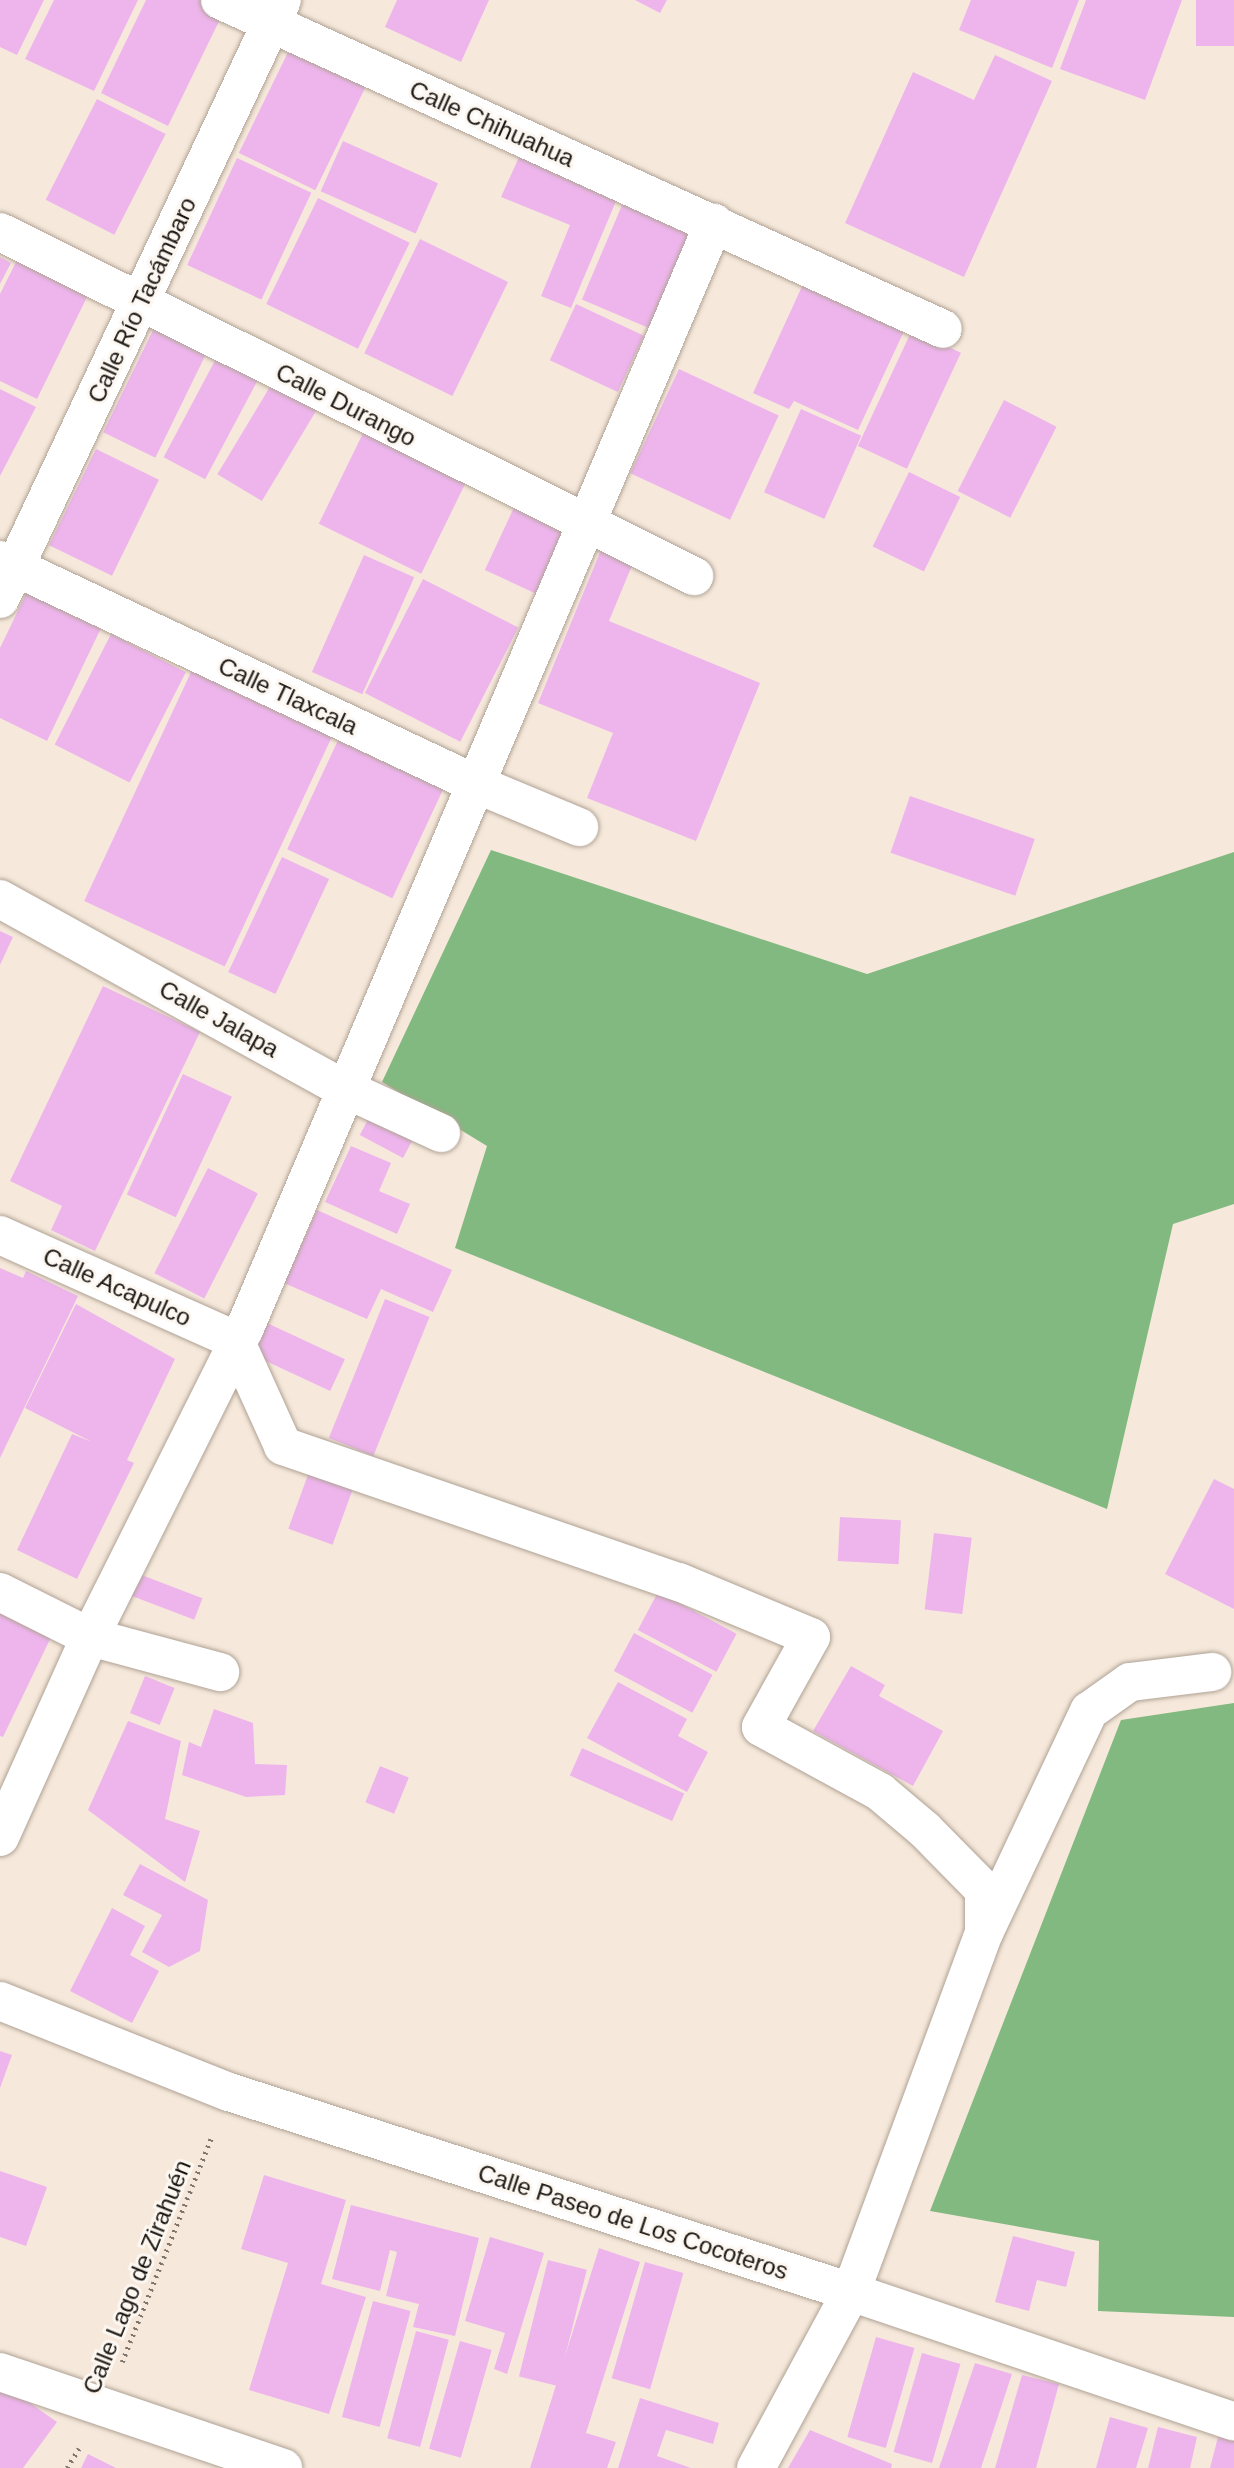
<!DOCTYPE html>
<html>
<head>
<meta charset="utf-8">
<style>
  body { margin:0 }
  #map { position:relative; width:1234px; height:2468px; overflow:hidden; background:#f6e9db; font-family:Arial,sans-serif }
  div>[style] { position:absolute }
  .forest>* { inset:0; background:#82b980 }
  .building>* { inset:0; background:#eeb5ed; transform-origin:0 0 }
  .path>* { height:4.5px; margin-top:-2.25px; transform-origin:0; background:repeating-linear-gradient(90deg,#7f776e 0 2px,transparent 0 7px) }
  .roads { filter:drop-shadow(0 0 2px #afa295) drop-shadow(0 0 2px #afa295) }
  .minor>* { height:38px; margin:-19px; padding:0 19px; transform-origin:19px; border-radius:19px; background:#fff }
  span { translate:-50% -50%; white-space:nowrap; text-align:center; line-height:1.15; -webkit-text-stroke:6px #fdf7f2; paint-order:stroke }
  .street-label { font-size:24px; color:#1a1611 }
</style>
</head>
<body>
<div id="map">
  <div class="forest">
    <div style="clip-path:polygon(491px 850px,867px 974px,1234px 852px,1234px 1204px,1173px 1224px,1107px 1509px,455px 1248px,487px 1146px,382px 1082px)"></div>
    <div style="clip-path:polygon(1234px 1703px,1234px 2317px,1098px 2311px,1099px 2241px,930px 2211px,1121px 1720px)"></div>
  </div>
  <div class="building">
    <div style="clip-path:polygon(0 0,44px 0,17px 55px,0 47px)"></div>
    <div style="clip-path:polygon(54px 0,138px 0,94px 91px,25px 59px)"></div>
    <div style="clip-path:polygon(146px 0,201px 0,224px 11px,168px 126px,101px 93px)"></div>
    <div style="clip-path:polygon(397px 0,489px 0,461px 62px,385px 27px)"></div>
    <div style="clip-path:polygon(635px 0,667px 0,660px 13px)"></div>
    <div style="clip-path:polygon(971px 0,1079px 0,1052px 68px,959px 30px)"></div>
    <div style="clip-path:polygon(1086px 0,1182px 0,1145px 100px,1060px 69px)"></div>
    <div style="left:1196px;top:0;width:38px;height:46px"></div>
    <div style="left:291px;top:46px;width:85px;height:119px;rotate:26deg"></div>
    <div style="clip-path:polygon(995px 55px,1052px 81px,964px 277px,845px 223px,913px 72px,974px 100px)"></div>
    <div style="left:97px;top:99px;width:77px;height:113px;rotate:27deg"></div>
    <div style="left:343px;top:141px;width:104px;height:55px;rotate:24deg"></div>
    <div style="clip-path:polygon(524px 146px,622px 187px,571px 308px,541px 296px,570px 225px,501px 197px)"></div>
    <div style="left:237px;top:158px;width:82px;height:118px;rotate:25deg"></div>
    <div style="left:628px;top:191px;width:79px;height:118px;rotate:23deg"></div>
    <div style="left:318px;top:198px;width:102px;height:118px;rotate:26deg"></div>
    <div style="left:420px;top:239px;width:98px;height:127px;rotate:26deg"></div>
    <div style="clip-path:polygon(0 257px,11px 263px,0 284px)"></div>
    <div style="clip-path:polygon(18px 258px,89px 293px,37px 399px,0 381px,0 294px)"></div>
    <div style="clip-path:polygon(804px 282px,905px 329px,858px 430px,794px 401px,789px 409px,753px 393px)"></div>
    <div style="left:576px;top:304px;width:75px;height:62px;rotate:25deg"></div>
    <div style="left:158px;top:320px;width:58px;height:125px;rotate:26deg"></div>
    <div style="left:912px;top:330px;width:54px;height:128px;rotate:25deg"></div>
    <div style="left:219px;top:353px;width:47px;height:118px;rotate:28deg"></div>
    <div style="left:679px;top:369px;width:110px;height:115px;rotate:25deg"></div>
    <div style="left:274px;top:380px;width:52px;height:110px;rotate:31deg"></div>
    <div style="clip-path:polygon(0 389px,36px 407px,0 476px)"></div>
    <div style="left:1004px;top:400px;width:59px;height:102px;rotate:27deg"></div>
    <div style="left:801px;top:409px;width:66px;height:91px;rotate:24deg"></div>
    <div style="left:367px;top:425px;width:114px;height:110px;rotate:26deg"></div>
    <div style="left:96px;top:449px;width:70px;height:107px;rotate:26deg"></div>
    <div style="left:909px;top:472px;width:57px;height:83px;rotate:26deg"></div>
    <div style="left:517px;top:501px;width:63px;height:76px;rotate:25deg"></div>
    <div style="clip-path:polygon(601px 550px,633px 563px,609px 621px,760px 683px,696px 841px,587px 798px,613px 733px,538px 703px)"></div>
    <div style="left:364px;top:555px;width:55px;height:128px;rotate:24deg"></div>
    <div style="left:423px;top:579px;width:107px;height:128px;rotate:27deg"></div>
    <div style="clip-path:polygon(28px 590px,102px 626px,47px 741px,0 718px,0 648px)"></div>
    <div style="left:111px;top:634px;width:84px;height:124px;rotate:27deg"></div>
    <div style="left:192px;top:670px;width:155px;height:255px;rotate:25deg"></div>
    <div style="left:340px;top:736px;width:116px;height:125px;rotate:25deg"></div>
    <div style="left:910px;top:796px;width:132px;height:60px;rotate:19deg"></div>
    <div style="left:282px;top:857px;width:52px;height:127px;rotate:25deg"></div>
    <div style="clip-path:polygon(0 931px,13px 937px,0 965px)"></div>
    <div style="clip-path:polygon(103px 986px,200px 1032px,95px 1251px,51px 1230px,62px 1206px,10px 1181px)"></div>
    <div style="left:183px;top:1074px;width:54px;height:133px;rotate:25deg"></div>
    <div style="left:372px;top:1112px;width:49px;height:26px;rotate:28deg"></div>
    <div style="clip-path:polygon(351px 1146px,391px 1163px,379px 1191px,410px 1204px,397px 1234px,325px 1202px)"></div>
    <div style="left:208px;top:1168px;width:56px;height:118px;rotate:27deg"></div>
    <div style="clip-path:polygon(317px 1210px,452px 1270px,433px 1312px,381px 1289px,367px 1319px,284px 1283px)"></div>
    <div style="clip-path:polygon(0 1268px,23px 1278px,26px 1271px,78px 1296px,0 1458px)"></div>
    <div style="left:385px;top:1299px;width:48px;height:150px;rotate:22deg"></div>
    <div style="clip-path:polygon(76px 1304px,175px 1359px,127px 1460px,134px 1463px,77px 1579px,17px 1550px,72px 1434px,92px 1442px,25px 1408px)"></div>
    <div style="left:267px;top:1323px;width:86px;height:35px;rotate:25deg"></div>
    <div style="left:313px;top:1461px;width:47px;height:72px;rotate:20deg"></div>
    <div style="clip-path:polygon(1214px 1479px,1234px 1489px,1234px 1609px,1165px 1574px)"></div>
    <div style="left:840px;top:1517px;width:61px;height:44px;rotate:3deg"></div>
    <div style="left:934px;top:1533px;width:38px;height:77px;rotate:7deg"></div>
    <div style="left:139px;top:1574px;width:68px;height:23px;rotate:21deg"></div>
    <div style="left:658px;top:1592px;width:89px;height:43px;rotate:28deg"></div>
    <div style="clip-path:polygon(0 1606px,54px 1631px,3px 1737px,0 1736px)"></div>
    <div style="left:634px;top:1633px;width:89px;height:43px;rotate:28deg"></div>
    <div style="clip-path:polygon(851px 1666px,885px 1685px,879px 1696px,943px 1731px,913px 1786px,813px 1731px)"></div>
    <div style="left:145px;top:1676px;width:32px;height:40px;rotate:22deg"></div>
    <div style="clip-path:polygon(618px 1682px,687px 1719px,678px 1736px,708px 1752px,687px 1792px,587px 1738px)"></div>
    <div style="clip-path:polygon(214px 1709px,253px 1723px,255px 1764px,287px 1765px,285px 1795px,246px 1797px,182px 1775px,189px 1742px,201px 1747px)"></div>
    <div style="clip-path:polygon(128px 1721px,181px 1741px,165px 1819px,200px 1831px,185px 1882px,88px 1810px)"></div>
    <div style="left:582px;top:1748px;width:112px;height:30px;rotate:24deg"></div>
    <div style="left:380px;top:1766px;width:31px;height:39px;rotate:22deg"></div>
    <div style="clip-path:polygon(140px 1864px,208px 1900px,200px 1951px,169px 1967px,142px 1952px,162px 1915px,123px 1895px)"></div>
    <div style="clip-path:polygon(112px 1908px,145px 1926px,130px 1955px,159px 1971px,132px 2023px,70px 1991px)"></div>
    <div style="clip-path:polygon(0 2051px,12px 2055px,0 2088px)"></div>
    <div style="clip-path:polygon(0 2171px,47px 2187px,26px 2246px,0 2237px)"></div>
    <div style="clip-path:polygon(264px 2175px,346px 2200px,321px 2284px,366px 2297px,329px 2414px,249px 2390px,288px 2263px,241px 2249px)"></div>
    <div style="clip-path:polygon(351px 2205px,479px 2238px,455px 2336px,413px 2327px,419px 2304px,386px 2296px,397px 2252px,390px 2250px,380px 2291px,332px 2279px)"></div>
    <div style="clip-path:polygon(1013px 2236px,1075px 2252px,1066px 2287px,1037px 2280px,1029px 2311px,995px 2302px)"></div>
    <div style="clip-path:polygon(490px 2237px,544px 2253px,507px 2374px,494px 2369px,505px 2333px,465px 2321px)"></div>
    <div style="clip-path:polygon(599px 2248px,640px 2262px,586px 2433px,616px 2442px,607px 2468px,530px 2468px)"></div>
    <div style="left:548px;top:2260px;width:40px;height:120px;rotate:14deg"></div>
    <div style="left:645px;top:2262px;width:40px;height:121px;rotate:16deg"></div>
    <div style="left:373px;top:2301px;width:39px;height:120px;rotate:15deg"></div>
    <div style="left:416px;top:2331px;width:34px;height:111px;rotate:15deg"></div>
    <div style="left:876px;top:2337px;width:40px;height:104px;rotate:16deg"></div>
    <div style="left:460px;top:2341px;width:33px;height:112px;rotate:16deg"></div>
    <div style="left:922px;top:2353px;width:40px;height:103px;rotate:16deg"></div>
    <div style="clip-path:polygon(975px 2363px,1012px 2374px,981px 2468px,939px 2468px)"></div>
    <div style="clip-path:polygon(1022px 2375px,1059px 2384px,1036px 2468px,995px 2468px)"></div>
    <div style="clip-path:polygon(0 2382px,57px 2422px,23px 2468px,0 2468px)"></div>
    <div style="clip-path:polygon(640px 2398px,719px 2423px,713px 2444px,666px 2430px,657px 2456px,691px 2468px,618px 2468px)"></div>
    <div style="clip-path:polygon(1110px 2417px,1148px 2428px,1136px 2468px,1096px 2468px)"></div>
    <div style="clip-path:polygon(1158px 2427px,1197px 2437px,1190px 2468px,1148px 2468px)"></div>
    <div style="clip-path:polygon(810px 2430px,892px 2464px,891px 2468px,788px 2468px)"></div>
    <div style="clip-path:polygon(1218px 2437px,1234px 2441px,1234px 2468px,1210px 2468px)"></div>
    <div style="clip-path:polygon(88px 2454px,116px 2468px,81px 2468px)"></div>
  </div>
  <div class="path">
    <div style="left:122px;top:2362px;width:243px;rotate:-68.3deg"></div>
    <div style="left:67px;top:2468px;width:23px;rotate:-59deg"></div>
  </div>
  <div class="roads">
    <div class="minor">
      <div style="left:220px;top:0;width:794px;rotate:24.47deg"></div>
      <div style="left:0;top:232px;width:775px;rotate:26.37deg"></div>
      <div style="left:0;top:560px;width:526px;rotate:25.2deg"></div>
      <div style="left:476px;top:784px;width:112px;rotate:22.7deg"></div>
      <div style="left:0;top:599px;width:662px;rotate:-64.79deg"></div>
      <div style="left:0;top:899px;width:392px;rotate:28.9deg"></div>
      <div style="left:343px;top:1088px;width:108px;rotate:24.7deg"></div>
      <div style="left:0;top:1235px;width:257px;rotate:24.1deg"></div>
      <div style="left:235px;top:1340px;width:116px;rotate:65.6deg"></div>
      <div style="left:283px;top:1446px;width:419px;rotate:19deg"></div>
      <div style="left:679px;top:1582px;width:143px;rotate:22.6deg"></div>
      <div style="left:811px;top:1637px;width:103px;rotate:119.1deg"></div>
      <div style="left:761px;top:1727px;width:136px;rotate:28.6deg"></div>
      <div style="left:880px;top:1792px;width:59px;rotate:40.2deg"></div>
      <div style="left:925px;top:1830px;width:84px;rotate:45.5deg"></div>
      <div style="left:984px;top:1890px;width:43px;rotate:90deg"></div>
      <div style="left:0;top:1592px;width:101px;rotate:26.6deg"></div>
      <div style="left:90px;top:1637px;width:135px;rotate:15.1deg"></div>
      <div style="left:0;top:1837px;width:219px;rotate:-65.8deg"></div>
      <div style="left:90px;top:1637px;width:343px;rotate:-63.4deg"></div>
      <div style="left:244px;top:1330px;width:1203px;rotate:-67deg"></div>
      <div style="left:0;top:2001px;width:246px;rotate:21.7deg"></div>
      <div style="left:229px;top:2092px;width:653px;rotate:17.82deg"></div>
      <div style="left:851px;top:2292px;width:404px;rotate:18.7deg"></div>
      <div style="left:0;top:2372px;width:299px;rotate:18.7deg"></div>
      <div style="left:756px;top:2468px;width:200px;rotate:-61.6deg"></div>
      <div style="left:851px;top:2292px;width:383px;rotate:-69.7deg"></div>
      <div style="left:984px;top:1933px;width:246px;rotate:-64.7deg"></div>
      <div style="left:1089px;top:1711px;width:50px;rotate:-35.3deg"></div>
      <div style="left:1130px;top:1682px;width:83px;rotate:-7deg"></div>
    </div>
  </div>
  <div class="street-label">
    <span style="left:492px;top:124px;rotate:24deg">Calle Chihuahua</span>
    <span style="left:142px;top:300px;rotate:-65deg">Calle Río Tacámbaro</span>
    <span style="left:346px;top:405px;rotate:27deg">Calle Durango</span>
    <span style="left:288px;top:696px;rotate:25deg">Calle Tlaxcala</span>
    <span style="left:219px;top:1019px;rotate:29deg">Calle Jalapa</span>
    <span style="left:117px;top:1287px;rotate:24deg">Calle Acapulco</span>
    <span style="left:633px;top:2222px;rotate:18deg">Calle Paseo de Los Cocoteros</span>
    <span style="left:137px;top:2277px;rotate:-68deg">Calle Lago de Zirahuén</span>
  </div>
</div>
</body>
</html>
